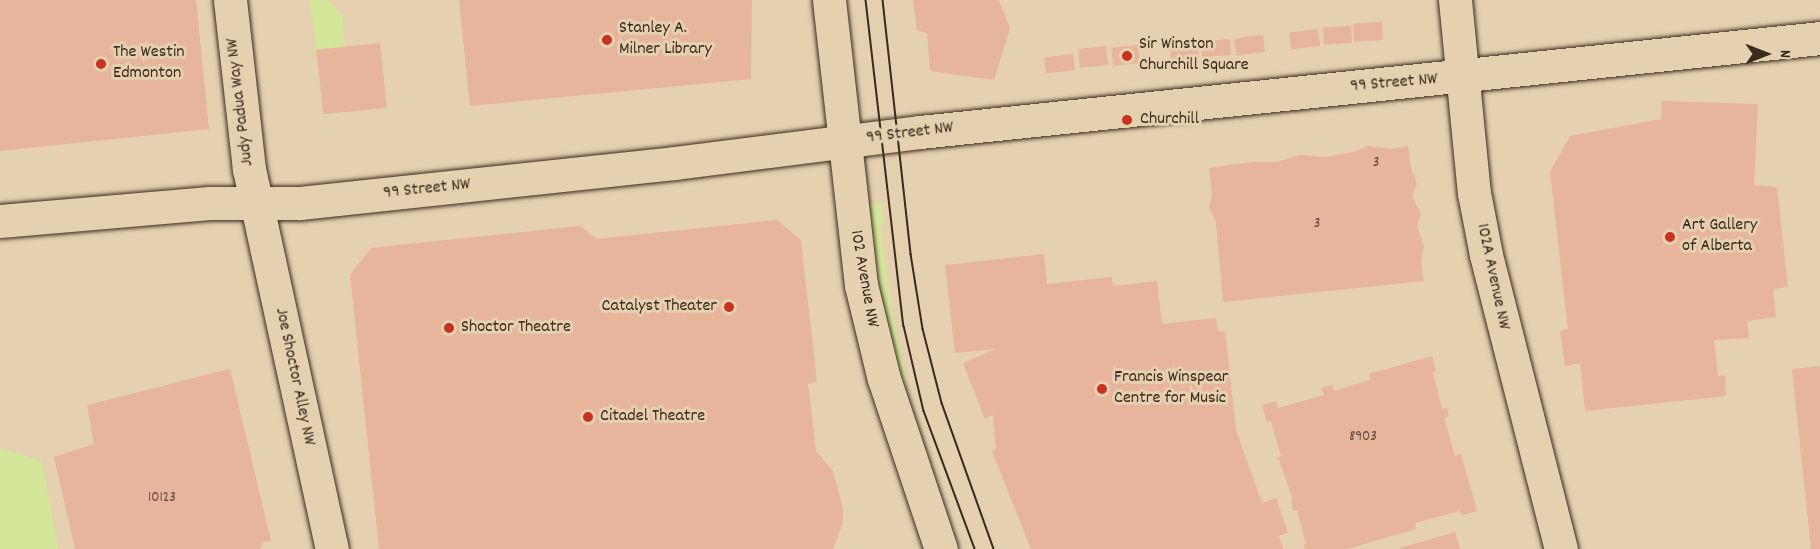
<!DOCTYPE html>
<html>
<head>
<meta charset="utf-8">
<style>
  body { margin:0 }
  #map { position:relative; width:1820px; height:549px; overflow:hidden; background:#e5d0af; font-family:Dekko,sans-serif }
  div>[style] { position:absolute }
  .green>* { inset:0; background:#d4e699 }
  .building>* { inset:0; background:#e7b59c; transform-origin:0 0 }
  .roads { filter:drop-shadow(0 0 2px #3b2a1e) drop-shadow(0 0 2px #3b2a1e) }
  .minor>* { height:33px; margin:-16.5px; padding:0 16.5px; transform-origin:16.5px; border-radius:16.5px; background:#e5d0af }
  .tram>* { height:1.5px; margin:-0.75px; padding:0 0.75px; transform-origin:0.75px; border-radius:0.75px; background:#3b2a1e }
  .dots>* { width:16px; height:16px; translate:-50% -50%; box-sizing:border-box; border:3px solid #e5d0af; border-radius:50% }
  span { translate:-50% -50%; white-space:nowrap; text-align:center; line-height:1.15; -webkit-text-stroke:6px #e5d0af; paint-order:stroke }
  .number-label { font-size:15px; color:#664d3e }
  .number-label span { -webkit-text-stroke-width:0 }
  .poi-label { font-size:18px; color:#3b2a1e }
  .left { translate:0 -50%; text-align:left }
  .right { translate:-100% -50%; text-align:right }
  .street-label { font-size:18px; color:#3b2a1e }
  .north { position:absolute; left:1736px; top:24px; width:60px; height:60px; -webkit-text-stroke:4px #e5d0af; paint-order:stroke; rotate:90deg; font-size:16px; font-weight:700; line-height:24px; text-align:center; color:#3b2a1e }
  .north::after { content:''; display:block; margin:auto; width:21px; height:27px; background:#3b2a1e; clip-path:polygon(50% 0,100% 100%,50% 72%,0 100%) }
</style>
</head>
<body>
<div id="map">
  <div class="green">
    <div style="clip-path:polygon(310px 0,328px 0,342px 14px,345px 47px,316px 50px)"></div>
    <div style="clip-path:polygon(881px 203px,884px 224px,880px 224px,892px 310px,907px 381px,902px 383px,882px 309px,866px 204px)"></div>
    <div style="clip-path:polygon(0 448px,42px 461px,58px 549px,0 549px)"></div>
  </div>
  <div class="building">
    <div style="clip-path:polygon(0 0,196px 0,209px 129px,0 151px)"></div>
    <div style="clip-path:polygon(459px 0,752px 0,751px 79px,470px 106px)"></div>
    <div style="clip-path:polygon(913px 0,999px 0,1010px 28px,994px 80px,930px 71px,927px 33px,917px 30px)"></div>
    <div style="left:1382px;top:22px;width:18px;height:29px;rotate:87deg"></div>
    <div style="left:1351px;top:26px;width:17px;height:28px;rotate:87deg"></div>
    <div style="left:1318px;top:29px;width:17px;height:29px;rotate:83deg"></div>
    <div style="left:1263px;top:35px;width:17px;height:29px;rotate:83deg"></div>
    <div style="left:1230px;top:39px;width:16px;height:29px;rotate:86deg"></div>
    <div style="left:1197px;top:41px;width:17px;height:28px;rotate:83deg"></div>
    <div style="left:380px;top:43px;width:65px;height:64px;rotate:84deg"></div>
    <div style="left:1138px;top:45px;width:18px;height:27px;rotate:84deg"></div>
    <div style="left:1106px;top:46px;width:19px;height:28px;rotate:84deg"></div>
    <div style="left:1073px;top:54px;width:16px;height:29px;rotate:83deg"></div>
    <div style="clip-path:polygon(1662px 101px,1758px 104px,1754px 185px,1777px 187px,1788px 287px,1773px 289px,1776px 317px,1747px 321px,1749px 338px,1714px 340px,1718px 376px,1725px 375px,1726px 396px,1585px 411px,1580px 363px,1565px 366px,1560px 331px,1568px 329px,1550px 172px,1570px 136px,1661px 119px)"></div>
    <div style="clip-path:polygon(1368px 146px,1391px 149px,1408px 146px,1411px 169px,1417px 183px,1412px 197px,1421px 213px,1417px 227px,1424px 246px,1421px 261px,1424px 281px,1223px 302px,1216px 222px,1209px 207px,1212px 194px,1209px 168px,1252px 162px,1277px 162px,1300px 155px,1324px 157px,1354px 152px)"></div>
    <div style="clip-path:polygon(777px 220px,801px 240px,817px 382px,808px 384px,816px 451px,833px 471px,843px 509px,843px 522px,833px 549px,379px 549px,350px 275px,371px 248px,580px 226px,597px 239px)"></div>
    <div style="clip-path:polygon(1044px 254px,1047px 284px,1112px 277px,1113px 286px,1157px 281px,1162px 324px,1216px 318px,1218px 332px,1225px 331px,1236px 430px,1262px 503px,1276px 498px,1288px 533px,1279px 536px,1283px 549px,1031px 549px,992px 451px,996px 449px,993px 415px,985px 419px,963px 363px,996px 349px,955px 353px,945px 265px)"></div>
    <div style="clip-path:polygon(1432px 356px,1436px 371px,1433px 372px,1442px 409px,1447px 408px,1449px 416px,1444px 418px,1455px 456px,1461px 454px,1477px 511px,1462px 515px,1460px 511px,1415px 523px,1416px 529px,1347px 549px,1305px 549px,1304px 545px,1306px 544px,1297px 510px,1293px 511px,1291px 500px,1293px 500px,1278px 457px,1281px 456px,1271px 421px,1267px 422px,1262px 405px,1276px 401px,1278px 408px,1324px 395px,1321px 388px,1332px 385px,1334px 391px,1370px 380px,1369px 374px)"></div>
    <div style="clip-path:polygon(1820px 366px,1820px 549px,1811px 549px,1792px 369px)"></div>
    <div style="clip-path:polygon(230px 369px,271px 541px,264px 542px,260px 549px,75px 549px,54px 457px,94px 444px,87px 405px)"></div>
    <div style="clip-path:polygon(1455px 532px,1460px 549px,1400px 549px,1400px 548px)"></div>
  </div>
  <div class="roads">
    <div class="minor">
      <div style="left:230px;top:0;width:170px;rotate:83.6deg"></div>
      <div style="left:249px;top:169px;width:389px;rotate:77.7deg"></div>
      <div style="left:829px;top:0;width:287px;rotate:83.6deg"></div>
      <div style="left:861px;top:285px;width:97px;rotate:76.3deg"></div>
      <div style="left:884px;top:379px;width:179px;rotate:71.5deg"></div>
      <div style="left:1455px;top:0;width:194px;rotate:84.4deg"></div>
      <div style="left:1474px;top:193px;width:63px;rotate:79deg"></div>
      <div style="left:1486px;top:255px;width:303px;rotate:75.7deg"></div>
      <div style="left:0;top:221px;width:210px;rotate:-4.9deg"></div>
      <div style="left:209px;top:203px;width:91px"></div>
      <div style="left:300px;top:203px;width:376px;rotate:-6.1deg"></div>
      <div style="left:674px;top:163px;width:248px;rotate:-7.2deg"></div>
      <div style="left:920px;top:132px;width:905px;rotate:-5.96deg"></div>
    </div>
  </div>
  <div class="tram">
    <div style="left:866px;top:0;width:328px;rotate:83.4deg"></div>
    <div style="left:904px;top:326px;width:87px;rotate:76.8deg"></div>
    <div style="left:924px;top:411px;width:147px;rotate:69.7deg"></div>
    <div style="left:883px;top:0;width:256px;rotate:83.7deg"></div>
    <div style="left:911px;top:254px;width:76px;rotate:80.9deg"></div>
    <div style="left:923px;top:329px;width:76px;rotate:75.6deg"></div>
    <div style="left:942px;top:403px;width:155px;rotate:70.4deg"></div>
  </div>
  <div class="dots">
    <div style="left:607px;top:40px;background:#c8321e"></div>
    <div style="left:1127px;top:56px;background:#c8321e"></div>
    <div style="left:101px;top:64px;background:#c8321e"></div>
    <div style="left:1127px;top:120px;background:#c8321e"></div>
    <div style="left:1670px;top:237px;background:#c8321e"></div>
    <div style="left:729px;top:307px;background:#c8321e"></div>
    <div style="left:449px;top:328px;background:#c8321e"></div>
    <div style="left:1102px;top:389px;background:#c8321e"></div>
    <div style="left:588px;top:417px;background:#c8321e"></div>
  </div>
  <div class="number-label">
    <span style="left:1376px;top:164px">3</span>
    <span style="left:1317px;top:225px">3</span>
    <span style="left:1363px;top:438px">8903</span>
    <span style="left:162px;top:499px">10123</span>
  </div>
  <div class="poi-label">
    <span class="left" style="left:619px;top:40px">Stanley A.<br>Milner Library</span>
    <span class="left" style="left:1139px;top:56px">Sir Winston<br>Churchill Square</span>
    <span class="left" style="left:113px;top:64px">The Westin<br>Edmonton</span>
    <span class="left" style="left:1140px;top:120px">Churchill</span>
    <span class="left" style="left:1682px;top:237px">Art Gallery<br>of Alberta</span>
    <span class="right" style="left:717px;top:307px">Catalyst Theater</span>
    <span class="left" style="left:461px;top:328px">Shoctor Theatre</span>
    <span class="left" style="left:1114px;top:389px">Francis Winspear<br>Centre for Music</span>
    <span class="left" style="left:600px;top:417px">Citadel Theatre</span>
  </div>
  <div class="street-label">
    <span style="left:1394px;top:84px;rotate:-5deg">99 Street NW</span>
    <span style="left:241px;top:102px;rotate:-97deg">Judy Padua Way NW</span>
    <span style="left:910px;top:134px;rotate:-7deg">99 Street NW</span>
    <span style="left:427px;top:190px;rotate:-6deg">99 Street NW</span>
    <span style="left:1492px;top:277px;rotate:78deg">102A Avenue NW</span>
    <span style="left:863px;top:279px;rotate:80deg">102 Avenue NW</span>
    <span style="left:294px;top:377px;rotate:78deg">Joe Shoctor Alley NW</span>
  </div>
  <div class="north">N</div>
</div>
</body>
</html>
